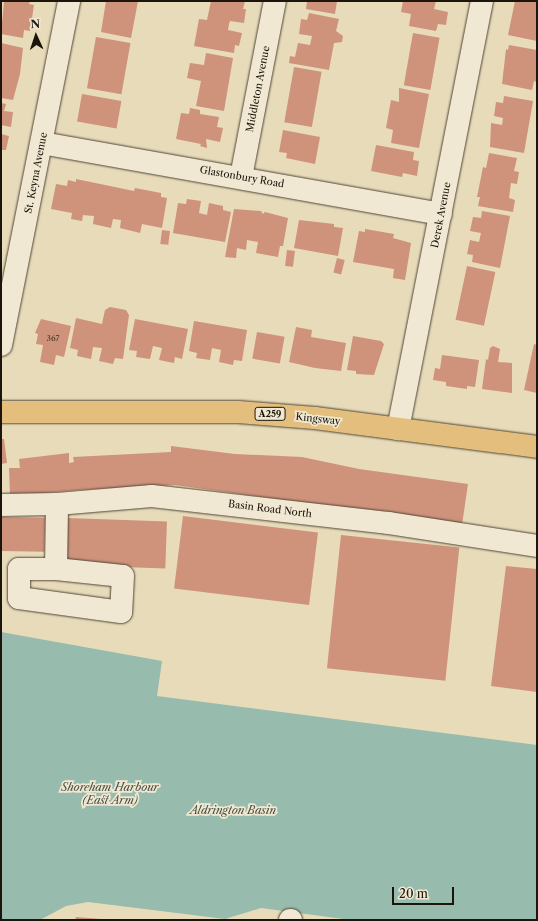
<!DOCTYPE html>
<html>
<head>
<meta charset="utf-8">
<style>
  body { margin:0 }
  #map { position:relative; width:538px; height:921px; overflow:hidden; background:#e8dbba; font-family:"Libre Caslon Text",serif }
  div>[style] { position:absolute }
  .water>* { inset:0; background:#97bbad }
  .building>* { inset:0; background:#cf927b; transform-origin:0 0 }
  .roads { filter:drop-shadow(0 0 1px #4f4637) drop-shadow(0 0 1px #4f4637) }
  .minor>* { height:22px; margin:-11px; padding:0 11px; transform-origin:11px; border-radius:11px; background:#f0e8d2 }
  .major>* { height:22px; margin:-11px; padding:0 11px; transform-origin:11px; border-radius:11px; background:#e4be7d }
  span { translate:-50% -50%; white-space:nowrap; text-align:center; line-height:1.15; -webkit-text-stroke:3.5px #f0e8d2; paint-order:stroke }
  .number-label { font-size:8px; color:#493427 }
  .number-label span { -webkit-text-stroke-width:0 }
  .shield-label span { padding:1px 3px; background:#f0e8d2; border:1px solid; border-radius:3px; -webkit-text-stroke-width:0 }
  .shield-label { font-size:9px; color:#1c150b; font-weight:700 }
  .street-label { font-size:10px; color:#1c150b }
  .water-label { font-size:11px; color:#474f44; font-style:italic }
  .frame { position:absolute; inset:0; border:2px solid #1c150b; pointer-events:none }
  .north { position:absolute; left:16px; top:16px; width:40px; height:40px; -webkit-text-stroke:3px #f0e8d2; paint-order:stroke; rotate:357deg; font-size:11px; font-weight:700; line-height:16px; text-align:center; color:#1c150b }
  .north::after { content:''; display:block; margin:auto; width:14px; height:18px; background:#1c150b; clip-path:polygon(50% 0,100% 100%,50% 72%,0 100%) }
  .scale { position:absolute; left:392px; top:887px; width:62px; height:18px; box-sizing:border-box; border:2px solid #1c150b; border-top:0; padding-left:5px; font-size:12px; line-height:14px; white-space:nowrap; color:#1c150b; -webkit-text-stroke:3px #f0e8d2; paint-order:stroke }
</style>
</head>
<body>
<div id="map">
  <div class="water">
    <div style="clip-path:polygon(1px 632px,162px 661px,157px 696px,537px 745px,537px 920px,351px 920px,261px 908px,225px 919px,88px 902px,66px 906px,40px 920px,1px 920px)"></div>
  </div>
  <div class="building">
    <div style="clip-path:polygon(4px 1px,30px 1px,29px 4px,34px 5px,30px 31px,24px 30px,23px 38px,1px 34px)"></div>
    <div style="clip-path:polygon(106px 1px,138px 1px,131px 38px,101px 32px)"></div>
    <div style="clip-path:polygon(211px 1px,245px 1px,243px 9px,246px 9px,244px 23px,230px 21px,229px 24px,228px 30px,242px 33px,239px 46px,235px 45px,234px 53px,194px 46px,199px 19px,207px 20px)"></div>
    <div style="clip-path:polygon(307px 1px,337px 1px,335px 14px,306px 9px)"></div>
    <div style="clip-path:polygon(403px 1px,436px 1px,434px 9px,448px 12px,446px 25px,438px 24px,436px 31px,409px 26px,411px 14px,401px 12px)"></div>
    <div style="clip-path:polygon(515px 1px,537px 1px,537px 41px,508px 35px)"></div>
    <div style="clip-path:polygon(309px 13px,339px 19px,336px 31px,343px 36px,342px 42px,334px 43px,329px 70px,289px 63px,290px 56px,295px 57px,298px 43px,310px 45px,312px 36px,299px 34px,301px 19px,307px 20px)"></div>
    <div style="left:413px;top:33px;width:27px;height:53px;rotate:10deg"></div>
    <div style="left:96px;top:37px;width:35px;height:52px;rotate:10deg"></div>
    <div style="clip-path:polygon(1px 43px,23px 48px,20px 74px,13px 100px,1px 98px)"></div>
    <div style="clip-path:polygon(509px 45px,537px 50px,537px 82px,534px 81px,532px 90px,502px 84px,506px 49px,508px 50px)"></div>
    <div style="clip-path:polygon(206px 53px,233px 58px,224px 111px,196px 106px,201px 81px,187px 78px,190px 63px,204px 65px)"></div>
    <div style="left:294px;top:67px;width:28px;height:56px;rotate:10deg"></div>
    <div style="clip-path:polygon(399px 88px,429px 94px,419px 148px,391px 143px,393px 130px,386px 128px,391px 100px,399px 102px)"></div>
    <div style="left:82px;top:94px;width:40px;height:28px;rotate:10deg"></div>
    <div style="clip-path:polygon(504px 96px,533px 101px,524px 153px,490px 147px,491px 123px,502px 125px,503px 118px,494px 116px,496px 102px,503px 103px)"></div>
    <div style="clip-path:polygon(1px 103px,6px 104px,4px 111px,13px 112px,11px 127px,1px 125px)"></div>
    <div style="clip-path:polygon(190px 108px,200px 110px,200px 114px,219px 117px,217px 127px,223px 128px,220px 142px,206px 139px,207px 148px,200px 146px,201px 144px,176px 139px,181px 113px,189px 114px)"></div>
    <div style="clip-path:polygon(283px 130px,320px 137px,315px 164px,286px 158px,287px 153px,279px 152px)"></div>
    <div style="clip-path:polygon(1px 134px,9px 136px,6px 150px,1px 150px)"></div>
    <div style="clip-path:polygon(376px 145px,414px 152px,413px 160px,419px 161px,417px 176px,403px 173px,402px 177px,371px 171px)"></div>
    <div style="clip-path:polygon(489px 153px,517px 158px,514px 171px,519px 172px,517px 184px,511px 183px,509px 198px,515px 200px,513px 212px,478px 206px,480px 197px,477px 197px,483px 167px,486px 168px)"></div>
    <div style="clip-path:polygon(76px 179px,134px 191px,135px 188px,161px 193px,161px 197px,167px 198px,162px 228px,142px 224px,140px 233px,120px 228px,121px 220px,113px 219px,111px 228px,93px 224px,94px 216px,83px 215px,82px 221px,71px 219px,72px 213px,51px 209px,56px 184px,67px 186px,68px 180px,76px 182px)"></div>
    <div style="clip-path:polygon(187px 199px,201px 201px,199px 213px,207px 215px,209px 203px,223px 206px,223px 210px,231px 212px,225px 242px,173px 233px,178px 203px,186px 204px)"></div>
    <div style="clip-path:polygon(234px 209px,261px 211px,263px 214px,265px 212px,288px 218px,283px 246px,280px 246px,278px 257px,256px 253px,258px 242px,247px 240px,246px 250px,237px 248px,236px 258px,225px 257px)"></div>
    <div style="clip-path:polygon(482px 211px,510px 216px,500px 268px,472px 262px,473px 255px,467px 254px,470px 240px,479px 242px,481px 233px,470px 231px,473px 217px,481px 218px)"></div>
    <div style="clip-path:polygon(299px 220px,334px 224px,334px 227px,343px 228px,338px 256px,294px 248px)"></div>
    <div style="clip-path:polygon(365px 229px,394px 234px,393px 238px,411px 243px,405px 280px,393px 278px,394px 269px,353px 262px,359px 231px,365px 232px)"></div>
    <div style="left:162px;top:230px;width:8px;height:14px;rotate:7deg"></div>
    <div style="left:287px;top:250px;width:8px;height:16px;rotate:7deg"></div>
    <div style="left:337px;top:258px;width:8px;height:15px;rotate:14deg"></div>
    <div style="left:467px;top:266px;width:29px;height:55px;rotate:12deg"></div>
    <div style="clip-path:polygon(110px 307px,126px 310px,129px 315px,123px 359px,115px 358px,113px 364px,99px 361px,102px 348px,93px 347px,91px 359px,77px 356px,78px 350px,70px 348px,76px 318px,102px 324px,105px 310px)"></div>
    <div style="clip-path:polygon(41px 319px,71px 326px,64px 357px,56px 355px,54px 365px,40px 362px,43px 345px,36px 344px,38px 334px,35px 333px)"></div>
    <div style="clip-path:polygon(135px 319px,188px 329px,182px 359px,175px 357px,174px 363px,159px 360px,162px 348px,153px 346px,150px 359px,136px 357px,137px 351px,129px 350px)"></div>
    <div style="clip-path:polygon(194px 321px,247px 330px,242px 361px,234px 360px,233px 365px,219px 362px,221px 350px,212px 348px,210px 360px,196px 358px,197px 353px,189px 351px)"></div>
    <div style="clip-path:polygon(296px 327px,312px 330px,311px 337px,346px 343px,341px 371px,315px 368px,289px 362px)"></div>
    <div style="left:257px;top:332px;width:28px;height:27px;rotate:10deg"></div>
    <div style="clip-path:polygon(353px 336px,381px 341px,384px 344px,374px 375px,356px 374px,356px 371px,347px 370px)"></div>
    <div style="clip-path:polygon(534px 344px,537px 345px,537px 393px,524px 390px)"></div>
    <div style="clip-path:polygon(493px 346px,500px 349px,498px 362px,512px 363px,512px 393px,482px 389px,486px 359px,488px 360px,490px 348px)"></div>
    <div style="clip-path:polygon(442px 355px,479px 360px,475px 387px,467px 386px,467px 389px,446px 386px,446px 382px,433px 380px,435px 368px,440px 369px)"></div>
    <div style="clip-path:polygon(1px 439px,4px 439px,7px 463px,1px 464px)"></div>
    <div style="clip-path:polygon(171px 446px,235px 454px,302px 457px,359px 469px,468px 484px,462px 525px,175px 485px,79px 490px,10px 496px,9px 468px,20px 468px,19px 459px,69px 453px,69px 463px,74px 462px,73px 457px,171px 452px)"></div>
    <div style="left:183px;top:516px;width:136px;height:73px;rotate:7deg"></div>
    <div style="left:1px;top:517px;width:44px;height:34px;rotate:1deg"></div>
    <div style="left:68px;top:518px;width:99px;height:47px;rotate:2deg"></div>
    <div style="left:341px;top:535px;width:119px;height:134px;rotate:6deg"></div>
    <div style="clip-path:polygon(506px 566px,537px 569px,537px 692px,491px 686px)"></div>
    <div style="clip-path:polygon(76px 917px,101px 919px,101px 920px,75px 920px)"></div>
  </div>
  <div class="roads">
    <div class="minor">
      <div style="left:42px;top:143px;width:405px;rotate:10.1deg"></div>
      <div style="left:241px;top:177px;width:179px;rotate:-79.1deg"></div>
      <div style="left:1px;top:345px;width:351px;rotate:-78.8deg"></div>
      <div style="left:398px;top:429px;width:436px;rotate:-78.9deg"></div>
      <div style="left:1px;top:505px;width:56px;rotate:-1deg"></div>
      <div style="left:57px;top:504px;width:95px;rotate:-4.8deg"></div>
      <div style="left:152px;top:496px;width:239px;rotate:6.5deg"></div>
      <div style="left:389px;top:523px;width:150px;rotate:8.8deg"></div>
      <div style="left:19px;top:569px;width:37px"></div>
      <div style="left:56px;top:569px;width:67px;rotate:6deg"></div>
      <div style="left:123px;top:576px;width:36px;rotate:93deg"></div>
      <div style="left:121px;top:612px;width:103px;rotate:-172.2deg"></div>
      <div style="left:19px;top:598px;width:29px;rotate:-90deg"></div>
      <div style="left:56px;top:569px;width:65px;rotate:-89.1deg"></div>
      <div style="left:290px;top:920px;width:1px"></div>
    </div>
    <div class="major">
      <div style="left:1px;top:412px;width:237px"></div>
      <div style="left:238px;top:412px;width:77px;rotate:4.5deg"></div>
      <div style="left:315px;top:418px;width:224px;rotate:7.4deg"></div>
    </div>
  </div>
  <div class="number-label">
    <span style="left:53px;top:339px">367</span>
  </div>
  <div class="shield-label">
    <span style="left:270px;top:414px">A259</span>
  </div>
  <div class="street-label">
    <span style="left:258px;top:89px;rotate:-79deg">Middleton Avenue</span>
    <span style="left:36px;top:173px;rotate:-79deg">St. Keyna Avenue</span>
    <span style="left:242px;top:177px;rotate:10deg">Glastonbury Road</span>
    <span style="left:441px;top:215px;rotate:-79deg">Derek Avenue</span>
    <span style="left:318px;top:419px;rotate:6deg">Kingsway</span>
    <span style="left:270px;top:509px;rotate:7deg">Basin Road North</span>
  </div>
  <div class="water-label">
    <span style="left:110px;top:794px">Shoreham Harbour<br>(East Arm)</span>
    <span style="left:233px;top:810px">Aldrington Basin</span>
  </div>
  <div class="frame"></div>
  <div class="north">N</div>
  <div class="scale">20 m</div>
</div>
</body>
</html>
